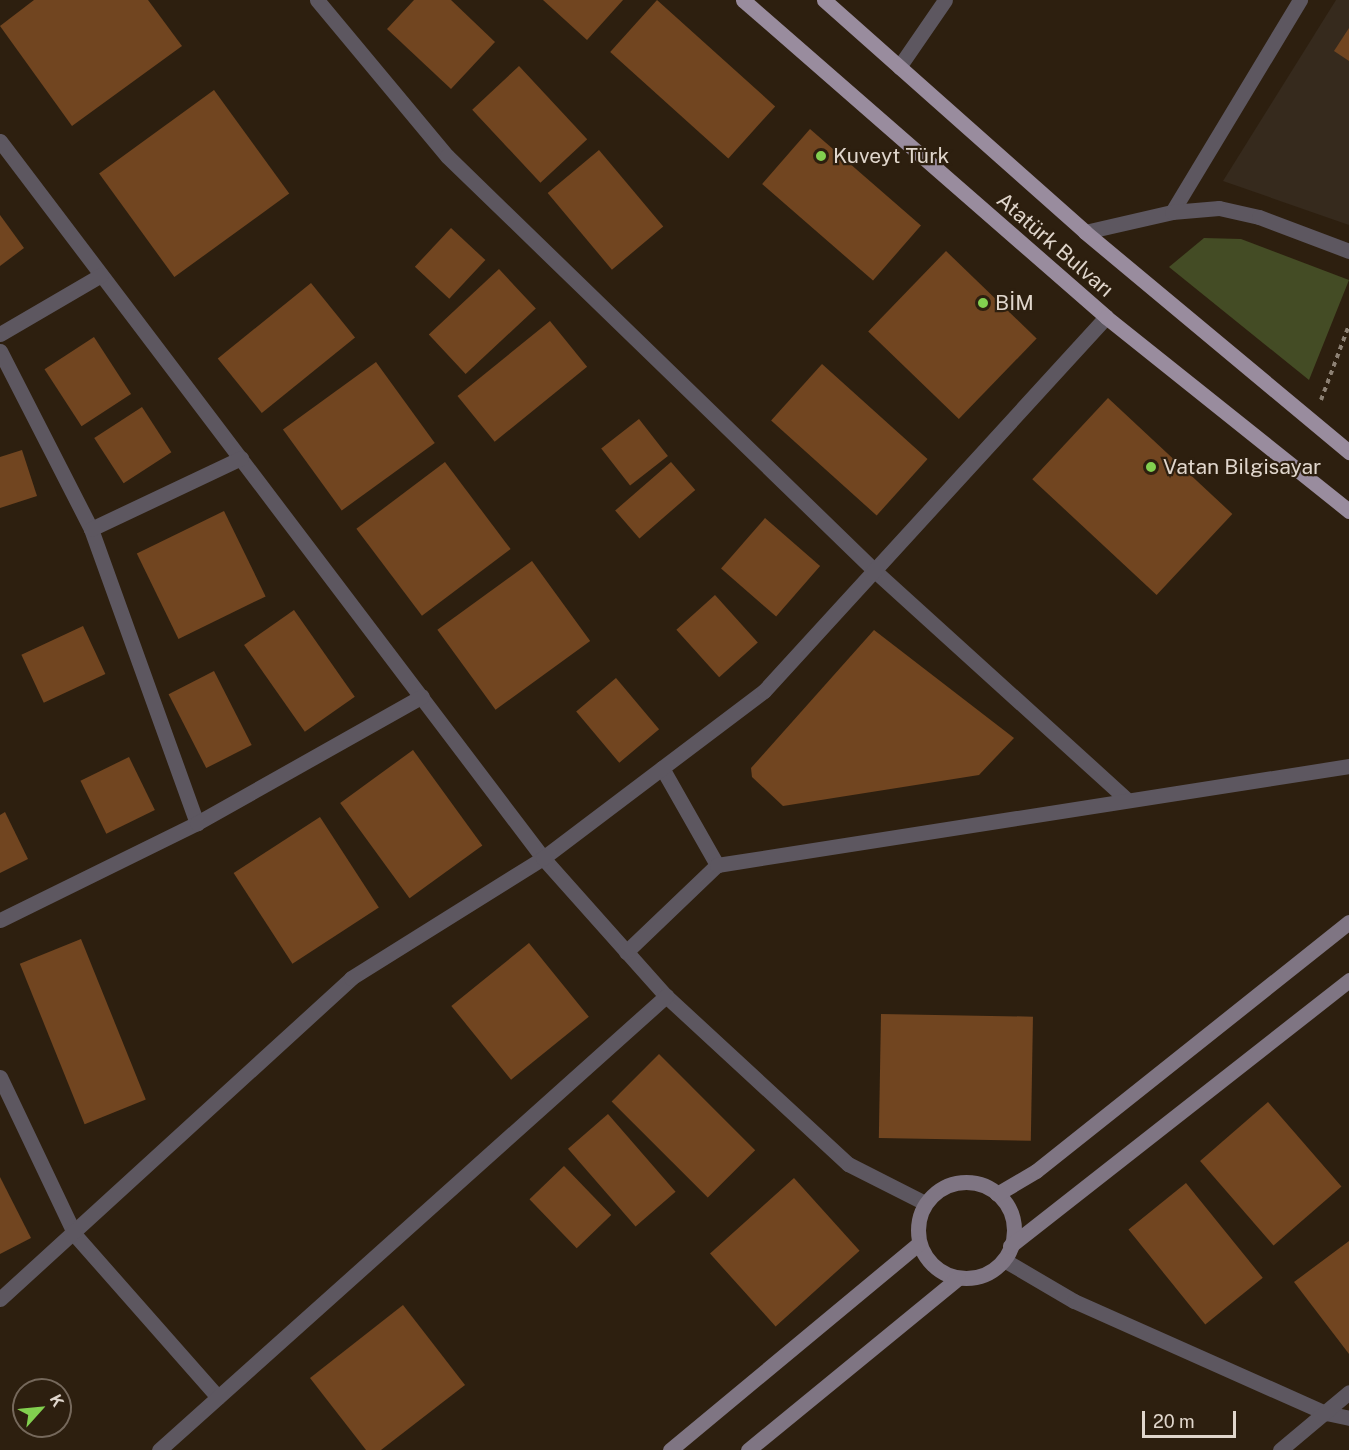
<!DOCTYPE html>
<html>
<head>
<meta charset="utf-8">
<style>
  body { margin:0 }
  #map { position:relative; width:1349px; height:1450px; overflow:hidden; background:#2d1f0f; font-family:"Public Sans",sans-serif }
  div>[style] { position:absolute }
  .education>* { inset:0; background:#362a1d }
  .green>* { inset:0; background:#444c25 }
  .building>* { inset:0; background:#714520; transform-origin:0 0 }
  .path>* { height:4px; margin-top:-2px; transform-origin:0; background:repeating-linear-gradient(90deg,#8d8174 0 4.5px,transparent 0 9px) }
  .street>* { height:15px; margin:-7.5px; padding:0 7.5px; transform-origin:7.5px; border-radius:7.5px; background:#5d5760 }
  .secondary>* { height:15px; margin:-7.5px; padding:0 7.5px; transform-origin:7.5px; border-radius:7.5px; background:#7f7583 }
  .secondary>.ring { margin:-7.5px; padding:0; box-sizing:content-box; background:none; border:15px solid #7f7583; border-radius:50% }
  .primary>* { height:15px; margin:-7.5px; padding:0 7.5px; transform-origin:7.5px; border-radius:7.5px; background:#998c9e }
  .dots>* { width:16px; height:16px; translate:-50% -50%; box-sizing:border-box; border:3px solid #2d1f0f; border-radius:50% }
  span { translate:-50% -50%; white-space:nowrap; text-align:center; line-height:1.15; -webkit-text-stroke:4.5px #2d1f0f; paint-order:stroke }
  .poi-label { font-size:21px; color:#e0d6cc }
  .left { translate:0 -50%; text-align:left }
  .street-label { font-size:21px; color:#e0d6cc }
  .north { position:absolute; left:12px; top:1378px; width:60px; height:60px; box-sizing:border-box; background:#2d1f0f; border:2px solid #75685b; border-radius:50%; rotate:63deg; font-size:16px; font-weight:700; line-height:24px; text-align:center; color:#e0d6cc }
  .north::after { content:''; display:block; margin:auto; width:21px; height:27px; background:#82d04f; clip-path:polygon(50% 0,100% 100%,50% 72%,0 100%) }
  .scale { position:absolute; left:1142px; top:1411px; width:94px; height:27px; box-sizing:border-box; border:3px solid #e0d6cc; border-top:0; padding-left:8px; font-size:18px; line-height:21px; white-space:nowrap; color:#e0d6cc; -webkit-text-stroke:4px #2d1f0f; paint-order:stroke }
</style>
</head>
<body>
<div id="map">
  <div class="education">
    <div style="clip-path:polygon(1336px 0,1349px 0,1349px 225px,1223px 181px)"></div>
  </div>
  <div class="green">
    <div style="clip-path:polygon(1204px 238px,1241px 239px,1349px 280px,1309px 380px,1169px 267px)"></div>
  </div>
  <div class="building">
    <div style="clip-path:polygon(34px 0,148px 0,182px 46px,72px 126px,0 26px)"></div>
    <div style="clip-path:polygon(414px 0,451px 0,495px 42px,451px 89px,387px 29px)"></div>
    <div style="clip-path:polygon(543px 0,623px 0,587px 40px)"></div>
    <div style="left:657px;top:0;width:159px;height:70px;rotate:42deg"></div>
    <div style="clip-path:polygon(1349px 28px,1349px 61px,1334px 51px)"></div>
    <div style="left:519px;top:66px;width:100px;height:64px;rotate:47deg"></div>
    <div style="left:214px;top:90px;width:128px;height:142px;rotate:54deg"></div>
    <div style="left:810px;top:129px;width:147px;height:73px;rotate:41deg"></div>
    <div style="left:599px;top:150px;width:100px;height:67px;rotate:50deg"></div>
    <div style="clip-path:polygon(0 215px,24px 248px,0 266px)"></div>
    <div style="left:451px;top:228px;width:47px;height:53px;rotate:43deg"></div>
    <div style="left:946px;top:251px;width:126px;height:112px;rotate:44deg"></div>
    <div style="left:499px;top:269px;width:54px;height:96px;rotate:47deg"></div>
    <div style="left:311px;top:283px;width:70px;height:120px;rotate:51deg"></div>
    <div style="left:550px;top:321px;width:59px;height:119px;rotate:51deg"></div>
    <div style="left:94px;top:337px;width:68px;height:59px;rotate:57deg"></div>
    <div style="left:376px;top:362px;width:100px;height:115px;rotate:54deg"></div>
    <div style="left:822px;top:364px;width:142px;height:76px;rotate:42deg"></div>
    <div style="left:1108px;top:398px;width:170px;height:111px;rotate:43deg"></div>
    <div style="left:142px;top:407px;width:54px;height:57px;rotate:57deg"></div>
    <div style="left:639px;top:419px;width:47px;height:48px;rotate:52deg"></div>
    <div style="clip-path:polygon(22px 450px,37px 496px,0 508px,0 457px)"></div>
    <div style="left:445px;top:462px;width:109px;height:111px;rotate:53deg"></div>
    <div style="left:671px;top:462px;width:37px;height:74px;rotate:49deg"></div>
    <div style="left:224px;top:511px;width:95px;height:97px;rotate:64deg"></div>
    <div style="left:765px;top:518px;width:73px;height:67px;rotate:41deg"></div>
    <div style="left:532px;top:561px;width:99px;height:117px;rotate:54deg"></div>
    <div style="left:715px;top:595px;width:64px;height:52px;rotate:48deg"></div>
    <div style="left:294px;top:610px;width:106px;height:61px;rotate:55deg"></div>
    <div style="left:83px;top:626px;width:53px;height:68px;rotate:65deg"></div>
    <div style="clip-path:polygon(874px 630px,1014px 738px,979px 775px,783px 806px,752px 777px,751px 768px)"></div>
    <div style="left:214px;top:671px;width:83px;height:51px;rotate:63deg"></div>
    <div style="left:616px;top:678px;width:67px;height:52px;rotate:50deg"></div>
    <div style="left:413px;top:750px;width:118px;height:90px;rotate:54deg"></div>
    <div style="left:129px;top:757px;width:59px;height:54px;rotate:64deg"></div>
    <div style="clip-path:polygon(5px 812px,28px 859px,0 873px,0 815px)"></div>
    <div style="left:320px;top:817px;width:108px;height:103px;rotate:57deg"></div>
    <div style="left:81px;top:939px;width:173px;height:66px;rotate:68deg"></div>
    <div style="left:529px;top:943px;width:95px;height:100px;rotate:51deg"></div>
    <div style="left:881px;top:1014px;width:152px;height:124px;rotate:1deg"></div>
    <div style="left:659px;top:1054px;width:136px;height:67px;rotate:45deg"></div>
    <div style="left:1268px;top:1102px;width:112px;height:90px;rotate:49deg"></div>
    <div style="left:608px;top:1114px;width:103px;height:53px;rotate:49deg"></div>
    <div style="left:564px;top:1166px;width:68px;height:48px;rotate:46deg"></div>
    <div style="clip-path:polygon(0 1177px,31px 1238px,0 1254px)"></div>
    <div style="left:794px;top:1178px;width:98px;height:113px;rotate:48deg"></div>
    <div style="left:1186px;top:1183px;width:122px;height:74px;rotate:51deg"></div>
    <div style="clip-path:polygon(1349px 1241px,1349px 1354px,1294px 1282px)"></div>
    <div style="clip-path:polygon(403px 1305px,465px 1385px,381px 1450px,366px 1450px,310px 1378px)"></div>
  </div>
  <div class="path">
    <div style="left:1321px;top:400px;width:80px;rotate:-69.5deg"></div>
  </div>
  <div class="street">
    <div style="left:317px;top:0;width:203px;rotate:50.2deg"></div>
    <div style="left:447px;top:156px;width:598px;rotate:44.12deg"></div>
    <div style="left:876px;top:572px;width:336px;rotate:42.2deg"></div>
    <div style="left:899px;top:67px;width:81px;rotate:-55.5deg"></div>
    <div style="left:0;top:141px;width:899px;rotate:52.86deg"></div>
    <div style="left:543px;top:858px;width:185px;rotate:48.3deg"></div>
    <div style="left:666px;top:996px;width:248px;rotate:42.7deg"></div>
    <div style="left:848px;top:1164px;width:86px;rotate:26.9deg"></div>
    <div style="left:1172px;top:212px;width:248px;rotate:-58.9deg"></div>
    <div style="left:1085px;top:232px;width:89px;rotate:-12.9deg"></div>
    <div style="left:1172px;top:212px;width:47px;rotate:-4.9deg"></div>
    <div style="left:1219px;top:208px;width:41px;rotate:12.7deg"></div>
    <div style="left:1259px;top:217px;width:96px;rotate:20.7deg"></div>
    <div style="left:0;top:334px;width:117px;rotate:-30.3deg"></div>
    <div style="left:0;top:351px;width:200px;rotate:62.9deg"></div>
    <div style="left:91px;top:529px;width:313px;rotate:70.2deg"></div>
    <div style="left:91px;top:529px;width:166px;rotate:-25.3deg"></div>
    <div style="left:662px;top:768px;width:112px;rotate:60.4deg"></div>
    <div style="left:0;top:920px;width:220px;rotate:-26.2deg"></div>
    <div style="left:197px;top:823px;width:258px;rotate:-29.4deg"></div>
    <div style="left:626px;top:952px;width:126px;rotate:-43.7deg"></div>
    <div style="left:717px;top:865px;width:640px;rotate:-8.9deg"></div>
    <div style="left:0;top:1077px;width:175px;rotate:64.6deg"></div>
    <div style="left:75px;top:1235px;width:216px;rotate:48.6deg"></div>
    <div style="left:1004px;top:1260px;width:81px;rotate:30.4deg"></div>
    <div style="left:1074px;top:1301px;width:276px;rotate:24deg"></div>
    <div style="left:1326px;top:1413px;width:24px;rotate:12deg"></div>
    <div style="left:0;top:1299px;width:476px;rotate:-42.4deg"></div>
    <div style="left:351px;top:978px;width:226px;rotate:-32deg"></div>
    <div style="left:543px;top:858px;width:277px;rotate:-37.1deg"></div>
    <div style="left:764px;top:691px;width:507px;rotate:-47.56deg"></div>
    <div style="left:159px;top:1450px;width:681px;rotate:-41.84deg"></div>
    <div style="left:1280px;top:1450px;width:90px;rotate:-40deg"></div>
  </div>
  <div class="secondary">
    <div class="ring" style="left:918px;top:1182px;width:81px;height:81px"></div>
    <div style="left:997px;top:1194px;width:45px;rotate:-30.5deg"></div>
    <div style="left:1036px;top:1171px;width:400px;rotate:-38.5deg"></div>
    <div style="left:1010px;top:1246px;width:431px;rotate:-38.1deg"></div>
    <div style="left:670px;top:1450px;width:324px;rotate:-39.7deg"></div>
    <div style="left:748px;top:1450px;width:271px;rotate:-39.3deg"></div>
  </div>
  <div class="primary">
    <div style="left:743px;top:0;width:482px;rotate:41.1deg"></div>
    <div style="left:1106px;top:317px;width:311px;rotate:38.6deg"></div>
    <div style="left:824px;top:0;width:349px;rotate:41.6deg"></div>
    <div style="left:1085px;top:232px;width:344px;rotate:39.8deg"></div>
  </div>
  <div class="dots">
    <div style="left:821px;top:156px;background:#82d04f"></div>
    <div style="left:983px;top:303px;background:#82d04f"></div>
    <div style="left:1151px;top:467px;background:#82d04f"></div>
  </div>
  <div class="poi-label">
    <span class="left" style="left:833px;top:156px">Kuveyt Türk</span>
    <span class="left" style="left:995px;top:303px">BİM</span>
    <span class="left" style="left:1163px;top:467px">Vatan Bilgisayar</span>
  </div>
  <div class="street-label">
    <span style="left:1055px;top:245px;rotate:41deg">Atatürk Bulvarı</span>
  </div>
  <div class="north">K</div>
  <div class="scale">20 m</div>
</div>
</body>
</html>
